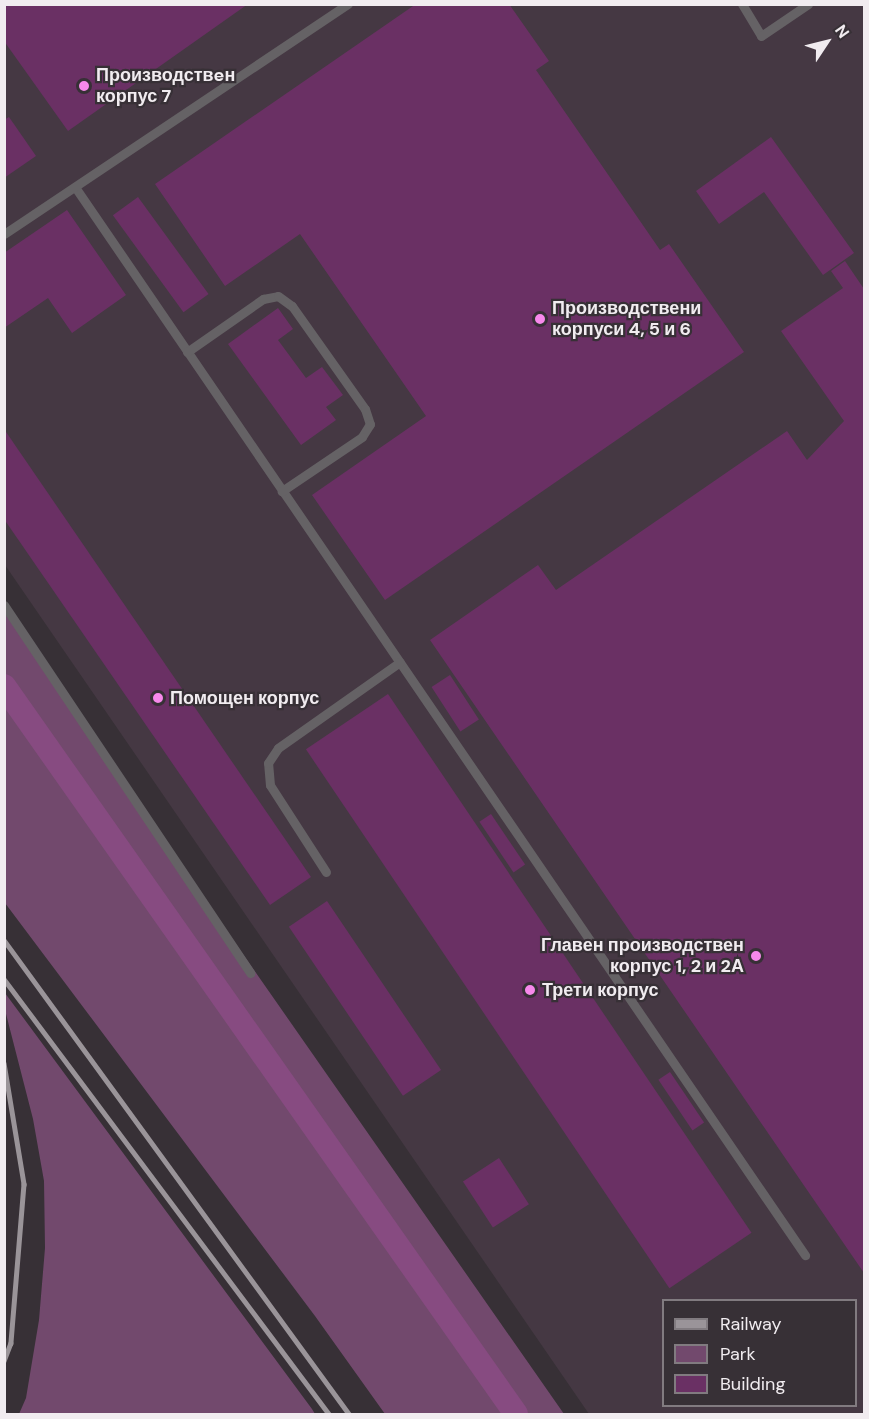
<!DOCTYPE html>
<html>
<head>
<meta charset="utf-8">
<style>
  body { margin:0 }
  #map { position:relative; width:869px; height:1419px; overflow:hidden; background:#373036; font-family:"DM Sans",sans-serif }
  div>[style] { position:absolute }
  .built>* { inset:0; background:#453843 }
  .green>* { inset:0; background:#72496d }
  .canal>* { height:24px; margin:-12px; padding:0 12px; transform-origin:12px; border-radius:12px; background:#874b81 }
  .building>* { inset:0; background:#6a3064; transform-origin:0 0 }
  .service>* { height:9px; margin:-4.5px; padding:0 4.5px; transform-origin:4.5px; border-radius:4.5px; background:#656265 }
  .rail>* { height:4.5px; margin:-2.25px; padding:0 2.25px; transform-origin:2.25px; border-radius:2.25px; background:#9a9499 }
  .dots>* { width:16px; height:16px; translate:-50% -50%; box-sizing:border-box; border:3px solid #373036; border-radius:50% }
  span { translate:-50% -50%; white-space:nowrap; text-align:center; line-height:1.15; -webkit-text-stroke:4.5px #373036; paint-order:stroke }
  .poi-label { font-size:18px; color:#f1ecf0; font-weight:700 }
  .left { translate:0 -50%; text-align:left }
  .right { translate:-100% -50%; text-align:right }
  .frame { position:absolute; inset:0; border:6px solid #f1ecf0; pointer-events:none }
  .legend { position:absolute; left:662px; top:1299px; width:195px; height:108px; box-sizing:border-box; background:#373036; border:2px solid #817b80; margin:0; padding:8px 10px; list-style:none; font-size:18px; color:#f1ecf0 }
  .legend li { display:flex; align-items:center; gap:12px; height:30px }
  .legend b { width:30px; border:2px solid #817b80 }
  .north { position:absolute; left:797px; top:12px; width:60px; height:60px; -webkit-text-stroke:4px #373036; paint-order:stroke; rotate:55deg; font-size:16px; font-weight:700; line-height:24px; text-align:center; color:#f1ecf0 }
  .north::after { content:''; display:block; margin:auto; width:21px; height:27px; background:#f1ecf0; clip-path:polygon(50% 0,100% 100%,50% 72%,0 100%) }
</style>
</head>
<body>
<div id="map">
  <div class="built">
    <div style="clip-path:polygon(evenodd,4px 5px,864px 5px,864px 1414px,589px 1414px,5px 565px,4px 5px,664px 1300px,856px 1300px,856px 1406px,664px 1406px,664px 1300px)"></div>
  </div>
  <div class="green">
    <div style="clip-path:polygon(4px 612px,564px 1414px,385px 1414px,315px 1316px,5px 903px)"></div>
    <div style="clip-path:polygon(5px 993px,312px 1409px,315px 1414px,19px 1414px,26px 1398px,39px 1320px,45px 1248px,44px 1181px,33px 1119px,5px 1010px)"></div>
  </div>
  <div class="canal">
    <div style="left:4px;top:686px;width:890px;rotate:54.88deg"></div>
  </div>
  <div class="building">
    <div style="clip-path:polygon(4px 4px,248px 4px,68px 131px,4px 41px)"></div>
    <div style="clip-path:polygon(416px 4px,509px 4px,549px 61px,536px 70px,660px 250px,669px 244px,744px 352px,385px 600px,312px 495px,426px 416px,300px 234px,225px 286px,155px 184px)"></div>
    <div style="clip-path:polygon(9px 117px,36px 156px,4px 178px,4px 120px)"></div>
    <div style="clip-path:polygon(771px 137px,854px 253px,823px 275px,764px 192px,719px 224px,696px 191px)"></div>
    <div style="left:138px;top:197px;width:120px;height:31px;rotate:54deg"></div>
    <div style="clip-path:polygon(67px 210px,126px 295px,72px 333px,48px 298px,4px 328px,4px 253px)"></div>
    <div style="clip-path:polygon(845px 261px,864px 289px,864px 1273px,430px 640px,538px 565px,556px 590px,787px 431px,807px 460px,844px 421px,781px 331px,843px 288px,831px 271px)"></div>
    <div style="clip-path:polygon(278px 308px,293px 329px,278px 340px,306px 378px,322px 367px,343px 395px,326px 407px,336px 420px,301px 445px,228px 344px)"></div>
    <div style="clip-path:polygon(4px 429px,311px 877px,270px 905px,4px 519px)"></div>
    <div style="left:450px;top:675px;width:53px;height:22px;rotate:57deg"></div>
    <div style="left:388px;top:694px;width:650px;height:99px;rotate:56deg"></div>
    <div style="left:491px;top:814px;width:61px;height:14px;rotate:56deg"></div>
    <div style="left:327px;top:901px;width:204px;height:46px;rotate:56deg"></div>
    <div style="left:670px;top:1072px;width:61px;height:14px;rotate:56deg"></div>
    <div style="left:499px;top:1158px;width:55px;height:43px;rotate:57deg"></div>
  </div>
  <div class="service">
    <div style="left:742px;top:4px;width:37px;rotate:59deg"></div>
    <div style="left:761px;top:36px;width:57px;rotate:-34.2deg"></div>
    <div style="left:75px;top:187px;width:1294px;rotate:55.65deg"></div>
    <div style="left:4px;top:234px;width:414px;rotate:-33.8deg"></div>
    <div style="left:187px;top:352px;width:93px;rotate:-34.9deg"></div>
    <div style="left:263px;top:299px;width:15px;rotate:-11deg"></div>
    <div style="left:278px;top:296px;width:17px;rotate:36deg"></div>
    <div style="left:292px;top:306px;width:126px;rotate:54.7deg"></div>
    <div style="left:365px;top:409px;width:16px;rotate:72deg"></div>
    <div style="left:370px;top:424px;width:15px;rotate:122deg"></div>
    <div style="left:362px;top:437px;width:97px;rotate:146deg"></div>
    <div style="left:4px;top:605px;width:443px;rotate:56.2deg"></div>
    <div style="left:326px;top:872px;width:103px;rotate:-122.8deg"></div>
    <div style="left:270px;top:785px;width:22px;rotate:-95deg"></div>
    <div style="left:268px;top:763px;width:18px;rotate:-56deg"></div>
    <div style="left:278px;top:748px;width:149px;rotate:-35.2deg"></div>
  </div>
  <div class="rail">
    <div style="left:4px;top:940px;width:586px;rotate:53.95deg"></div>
    <div style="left:4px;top:979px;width:543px;rotate:53.24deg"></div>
    <div style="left:4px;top:1063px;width:123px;rotate:80.6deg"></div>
    <div style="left:24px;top:1184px;width:160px;rotate:94.7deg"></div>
    <div style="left:11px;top:1343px;width:19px;rotate:111deg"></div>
  </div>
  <div class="dots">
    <div style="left:84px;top:86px;background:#f788eb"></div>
    <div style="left:540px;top:319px;background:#f788eb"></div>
    <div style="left:158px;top:698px;background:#f788eb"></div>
    <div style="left:756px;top:956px;background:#f788eb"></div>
    <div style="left:530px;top:990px;background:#f788eb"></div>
  </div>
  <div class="poi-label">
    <span class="left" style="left:96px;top:86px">Производствeн<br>корпус 7</span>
    <span class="left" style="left:552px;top:319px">Производствени<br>корпуси 4, 5 и 6</span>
    <span class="left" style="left:170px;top:698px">Помощен корпус</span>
    <span class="right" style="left:744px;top:956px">Главен производствен<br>корпус 1, 2 и 2А</span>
    <span class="left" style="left:542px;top:990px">Трети корпус</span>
  </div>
  <div class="frame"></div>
  <ul class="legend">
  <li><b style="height:8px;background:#9a9499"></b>Railway</li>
  <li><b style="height:16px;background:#72496d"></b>Park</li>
  <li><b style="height:16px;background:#6a3064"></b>Building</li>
  </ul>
  <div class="north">N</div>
</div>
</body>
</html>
